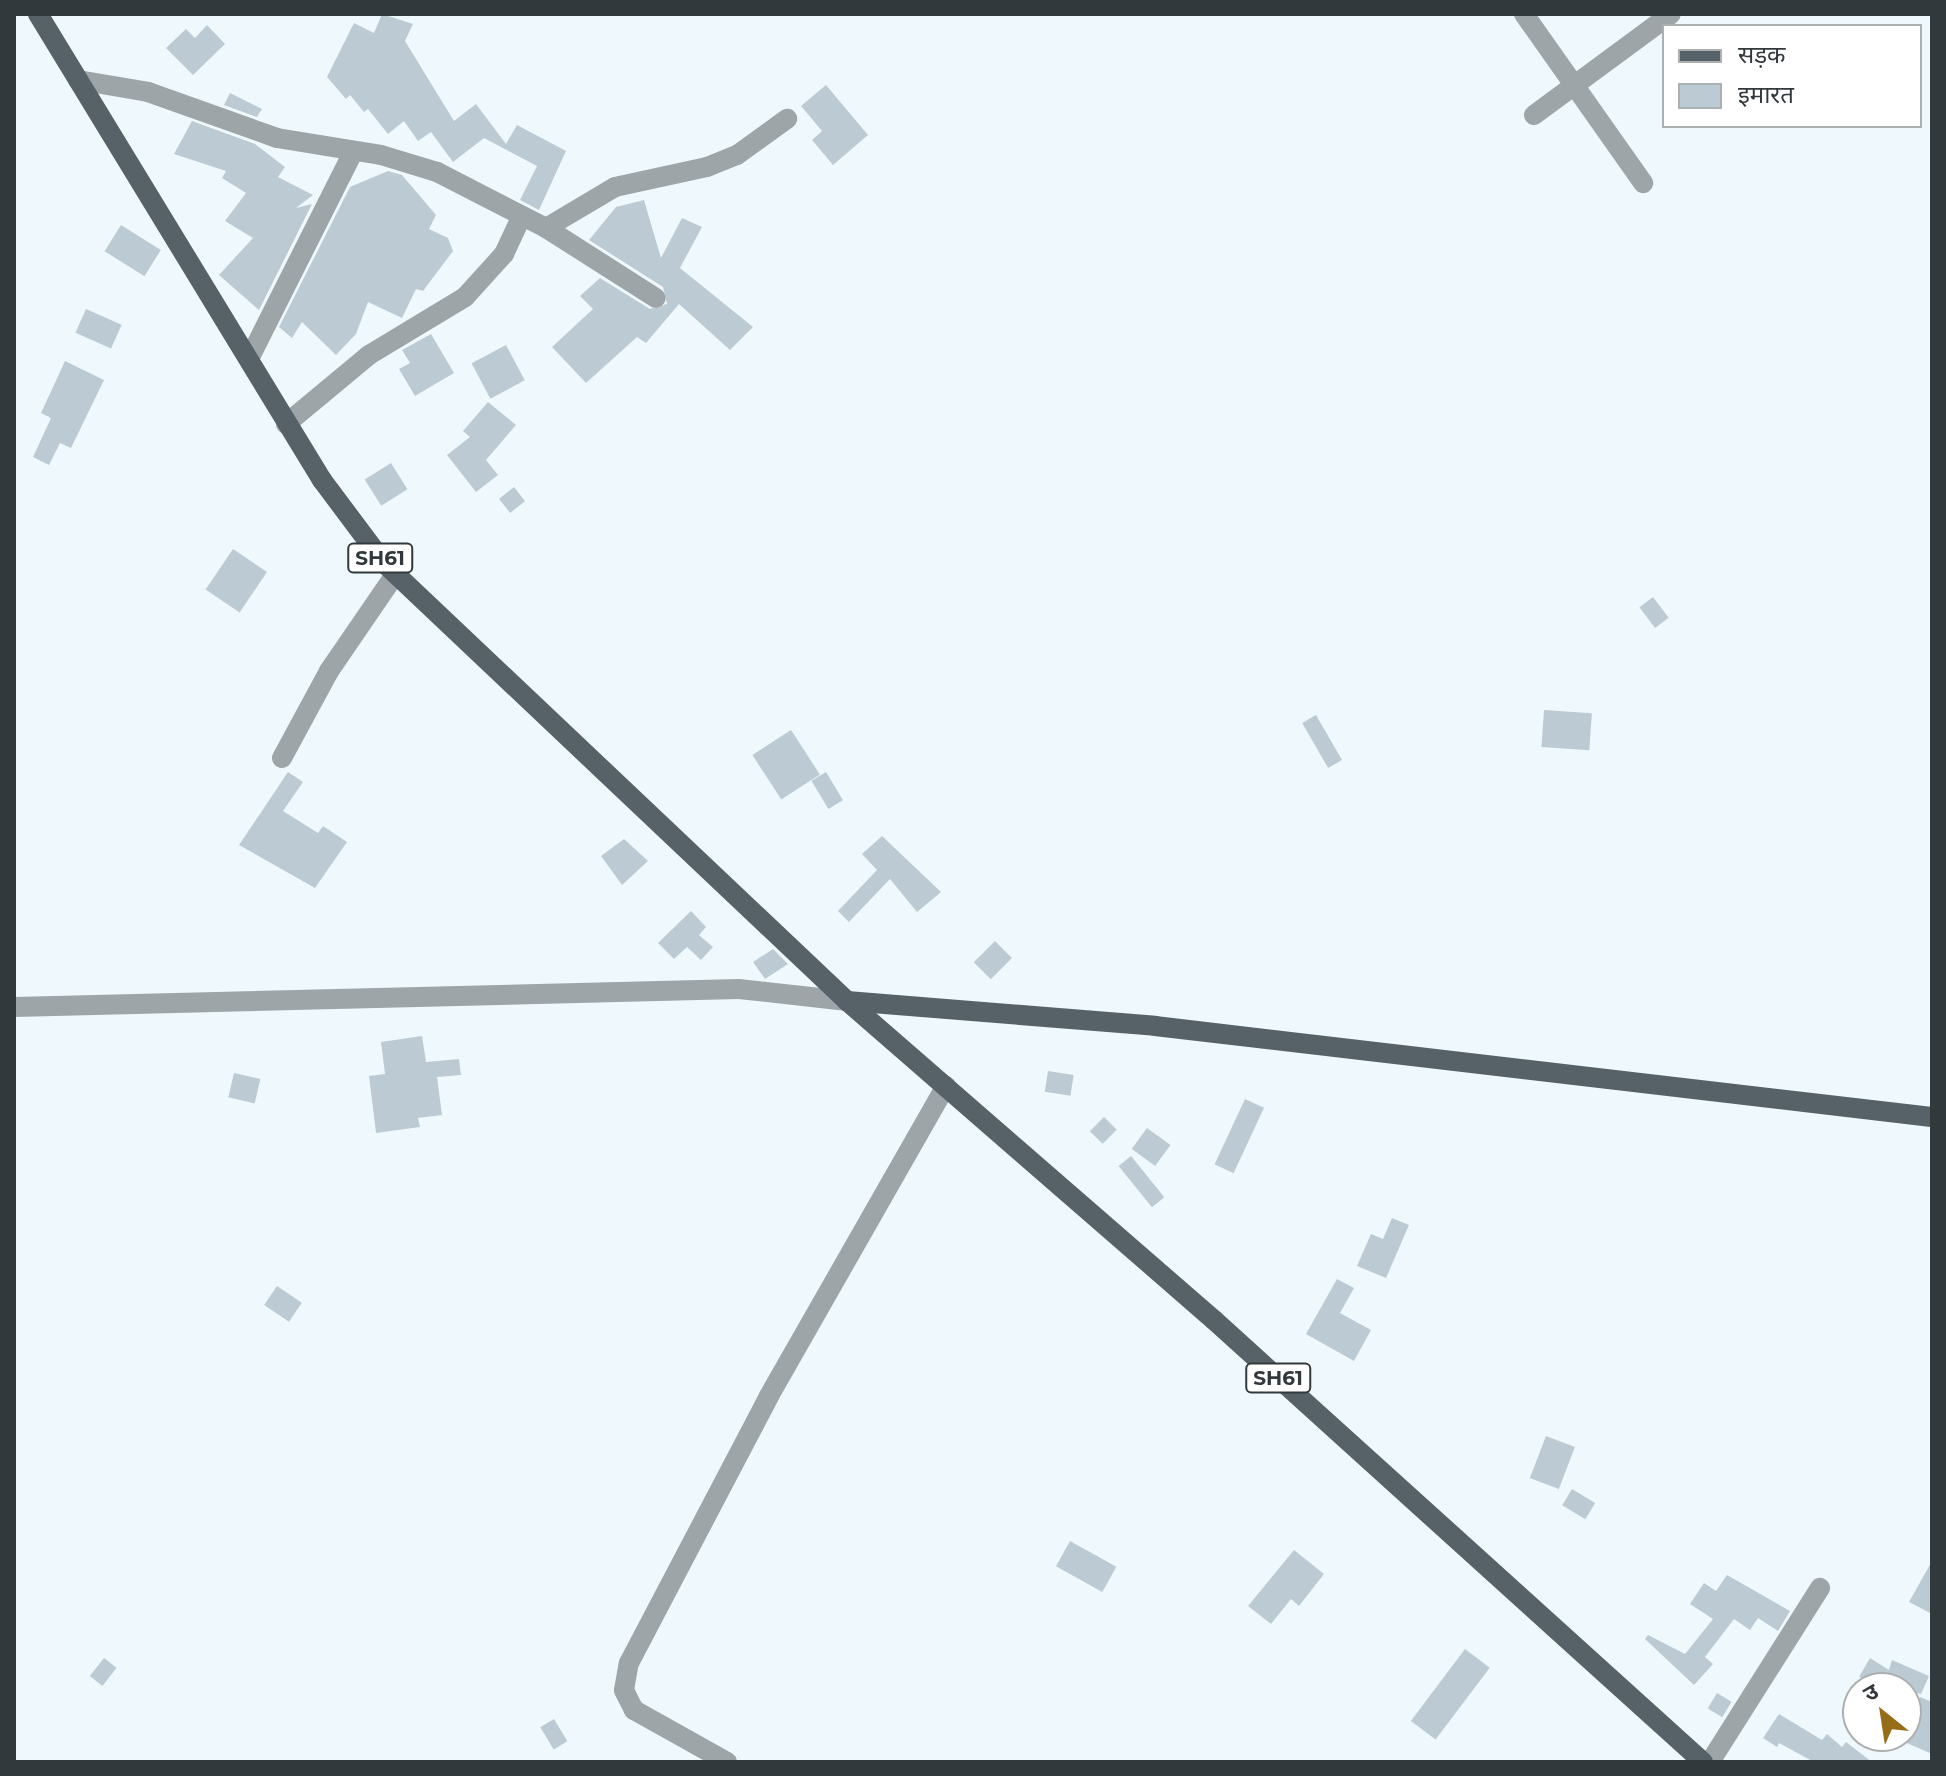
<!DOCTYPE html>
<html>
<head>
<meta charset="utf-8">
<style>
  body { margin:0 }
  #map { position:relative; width:1946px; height:1776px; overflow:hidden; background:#eff8fd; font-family:Montserrat,"Noto Sans Devanagari",sans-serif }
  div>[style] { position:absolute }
  .building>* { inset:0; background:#bccbd3; transform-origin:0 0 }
  .street>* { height:20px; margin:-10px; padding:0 10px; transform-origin:10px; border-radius:10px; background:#9ea5a8 }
  .primary>* { height:20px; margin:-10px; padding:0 10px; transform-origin:10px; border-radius:10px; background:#576268 }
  span { translate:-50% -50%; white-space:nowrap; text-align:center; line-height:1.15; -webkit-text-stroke:7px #fff; paint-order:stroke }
  .shield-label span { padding:2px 6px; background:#fff; border:2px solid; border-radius:6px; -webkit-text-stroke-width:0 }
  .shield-label { font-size:20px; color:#32393c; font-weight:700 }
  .frame { position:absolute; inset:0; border:16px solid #32393c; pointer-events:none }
  .legend { position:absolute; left:1662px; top:24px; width:260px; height:104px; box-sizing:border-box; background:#fff; border:2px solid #adb0b1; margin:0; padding:10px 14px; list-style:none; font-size:24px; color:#32393c }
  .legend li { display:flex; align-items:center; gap:16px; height:40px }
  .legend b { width:40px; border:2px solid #adb0b1 }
  .north { position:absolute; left:1842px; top:1672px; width:80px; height:80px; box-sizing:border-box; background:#fff; border:2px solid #adb0b1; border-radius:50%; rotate:330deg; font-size:22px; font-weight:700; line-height:32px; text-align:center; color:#32393c }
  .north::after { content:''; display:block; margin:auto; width:28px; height:36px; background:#976d19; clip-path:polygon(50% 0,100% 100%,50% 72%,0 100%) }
</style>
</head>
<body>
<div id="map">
  <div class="building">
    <div style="clip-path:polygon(382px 14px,413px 24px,405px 41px,454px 121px,476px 104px,506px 144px,517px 125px,566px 151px,539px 210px,520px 200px,537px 166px,484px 138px,453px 162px,431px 132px,418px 141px,404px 121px,388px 134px,368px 109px,364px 112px,350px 95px,346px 99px,327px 77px,354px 23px,374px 33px)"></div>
    <div style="clip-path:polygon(207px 25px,225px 44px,193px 75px,166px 48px,186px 29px,195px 38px)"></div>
    <div style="clip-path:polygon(826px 85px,868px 135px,833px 165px,812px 140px,822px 131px,801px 106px)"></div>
    <div style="clip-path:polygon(230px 93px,262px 109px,257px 117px,224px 105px)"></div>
    <div style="clip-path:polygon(192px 121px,255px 144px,285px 167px,278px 177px,313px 195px,296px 208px,312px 204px,259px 310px,219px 275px,253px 238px,225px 221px,246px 193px,222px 178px,226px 171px,174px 154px)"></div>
    <div style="clip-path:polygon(388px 171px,402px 175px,436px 215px,429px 229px,448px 238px,453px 251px,423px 291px,416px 289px,402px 318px,368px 302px,356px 334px,336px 355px,302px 322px,292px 338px,279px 327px,350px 187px)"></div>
    <div style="clip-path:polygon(644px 200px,661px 258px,682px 218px,702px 227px,680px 268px,753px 327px,730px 350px,679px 304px,646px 343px,637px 337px,586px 383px,552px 347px,593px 309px,580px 296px,600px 278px,650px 309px,667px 304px,663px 287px,589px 240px,616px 207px)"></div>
    <div style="left:121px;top:225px;width:47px;height:31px;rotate:32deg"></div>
    <div style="left:86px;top:309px;width:39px;height:26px;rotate:24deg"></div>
    <div style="clip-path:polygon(431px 334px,454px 373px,415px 396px,399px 369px,410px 363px,402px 350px)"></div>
    <div style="left:506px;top:345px;width:40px;height:39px;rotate:62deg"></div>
    <div style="clip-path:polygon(65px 361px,104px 380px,71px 448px,60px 443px,49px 465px,33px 457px,51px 418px,41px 413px)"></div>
    <div style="clip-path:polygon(488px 402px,516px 425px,486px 460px,498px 475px,476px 492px,447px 455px,470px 437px,463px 431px)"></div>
    <div style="left:391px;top:463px;width:31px;height:31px;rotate:58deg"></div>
    <div style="left:514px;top:487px;width:18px;height:19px;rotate:52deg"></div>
    <div style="left:233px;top:549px;width:41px;height:49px;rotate:34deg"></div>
    <div style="left:1653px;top:597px;width:26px;height:17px;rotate:53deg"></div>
    <div style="left:1544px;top:710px;width:48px;height:37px;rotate:4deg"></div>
    <div style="left:1316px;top:715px;width:52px;height:16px;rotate:60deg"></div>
    <div style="left:791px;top:730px;width:53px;height:46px;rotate:57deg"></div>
    <div style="clip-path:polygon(288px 772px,303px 782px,283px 811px,318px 833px,323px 826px,347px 842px,315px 888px,239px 845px)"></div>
    <div style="left:826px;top:772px;width:33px;height:17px;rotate:59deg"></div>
    <div style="clip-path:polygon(882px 836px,941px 892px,917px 912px,890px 879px,849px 922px,838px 911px,877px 870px,862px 854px)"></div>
    <div style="clip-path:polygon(624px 839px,648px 861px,622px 885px,601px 856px)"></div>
    <div style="clip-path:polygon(691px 911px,706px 927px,699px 935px,713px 947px,701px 960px,687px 947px,674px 959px,658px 943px)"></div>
    <div style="left:995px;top:941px;width:24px;height:30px;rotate:45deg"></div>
    <div style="clip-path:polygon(773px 949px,788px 964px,765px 979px,753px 962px)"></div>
    <div style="clip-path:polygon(422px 1036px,426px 1062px,459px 1059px,461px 1075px,437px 1077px,442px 1115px,418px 1118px,420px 1127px,376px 1133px,369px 1076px,385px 1074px,381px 1042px)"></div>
    <div style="left:1048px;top:1071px;width:26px;height:21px;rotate:9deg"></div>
    <div style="left:234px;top:1073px;width:27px;height:25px;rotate:13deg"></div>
    <div style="left:1245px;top:1099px;width:21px;height:72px;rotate:25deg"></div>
    <div style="left:1104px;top:1117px;width:18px;height:20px;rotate:45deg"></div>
    <div style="left:1147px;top:1128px;width:29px;height:26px;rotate:36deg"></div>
    <div style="left:1131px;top:1156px;width:53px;height:16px;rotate:51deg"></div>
    <div style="clip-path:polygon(1392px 1218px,1409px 1225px,1386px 1278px,1357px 1266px,1371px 1234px,1383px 1239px)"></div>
    <div style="clip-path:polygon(1337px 1279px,1354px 1288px,1340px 1313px,1371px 1330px,1354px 1361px,1306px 1334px)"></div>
    <div style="left:277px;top:1286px;width:30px;height:23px;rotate:34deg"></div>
    <div style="left:1546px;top:1436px;width:31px;height:45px;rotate:21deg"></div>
    <div style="left:1572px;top:1489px;width:27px;height:19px;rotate:31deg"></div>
    <div style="left:1070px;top:1541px;width:53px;height:29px;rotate:29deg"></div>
    <div style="clip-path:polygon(1294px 1550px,1324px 1574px,1299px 1606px,1291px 1599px,1271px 1624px,1248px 1606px)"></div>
    <div style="clip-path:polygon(1932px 1561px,1932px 1614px,1909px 1602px)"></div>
    <div style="clip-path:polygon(1727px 1575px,1790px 1611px,1778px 1631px,1758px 1618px,1750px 1630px,1734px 1619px,1705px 1657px,1713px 1664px,1694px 1685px,1645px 1639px,1648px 1635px,1685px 1654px,1713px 1619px,1690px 1604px,1704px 1583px,1716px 1591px)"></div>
    <div style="left:1465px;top:1649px;width:31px;height:90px;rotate:37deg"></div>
    <div style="left:104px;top:1658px;width:16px;height:23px;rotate:38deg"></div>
    <div style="clip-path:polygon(1870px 1658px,1889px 1670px,1892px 1660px,1929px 1676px,1921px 1694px,1859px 1677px)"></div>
    <div style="left:1717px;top:1693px;width:17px;height:18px;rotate:31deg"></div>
    <div style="clip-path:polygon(1920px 1697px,1932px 1702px,1932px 1754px,1900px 1740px)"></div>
    <div style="clip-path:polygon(1779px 1714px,1822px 1740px,1827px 1734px,1842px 1747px,1846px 1742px,1872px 1762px,1814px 1762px,1779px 1743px,1777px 1747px,1763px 1738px)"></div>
    <div style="left:554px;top:1719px;width:26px;height:16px;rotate:59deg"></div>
  </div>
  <div class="street">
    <div style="left:1524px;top:14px;width:207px;rotate:54.8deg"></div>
    <div style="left:78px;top:80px;width:71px;rotate:9.7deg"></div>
    <div style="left:148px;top:92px;width:137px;rotate:19.6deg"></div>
    <div style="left:277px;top:138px;width:105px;rotate:9.3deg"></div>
    <div style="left:381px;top:155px;width:59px;rotate:16.9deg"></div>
    <div style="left:437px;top:172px;width:123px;rotate:27.2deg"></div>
    <div style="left:546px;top:228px;width:130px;rotate:32.5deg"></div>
    <div style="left:1534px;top:115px;width:170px;rotate:-36.4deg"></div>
    <div style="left:546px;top:228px;width:80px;rotate:-30.7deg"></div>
    <div style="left:615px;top:187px;width:94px;rotate:-12.3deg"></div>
    <div style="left:707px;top:167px;width:32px;rotate:-22deg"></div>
    <div style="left:737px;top:155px;width:62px;rotate:-35.8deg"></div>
    <div style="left:249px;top:359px;width:232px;rotate:-63.3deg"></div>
    <div style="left:286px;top:424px;width:108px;rotate:-39.7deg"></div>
    <div style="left:369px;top:355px;width:112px;rotate:-31.1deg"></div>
    <div style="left:465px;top:297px;width:58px;rotate:-47.8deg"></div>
    <div style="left:504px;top:254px;width:40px;rotate:-65deg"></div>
    <div style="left:282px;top:758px;width:99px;rotate:-61.6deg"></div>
    <div style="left:329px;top:671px;width:119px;rotate:-55.6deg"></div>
    <div style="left:14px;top:1007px;width:725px;rotate:-1.42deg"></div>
    <div style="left:739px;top:989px;width:109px;rotate:6.3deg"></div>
    <div style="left:727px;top:1762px;width:107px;rotate:-150.8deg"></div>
    <div style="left:634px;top:1710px;width:22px;rotate:-117deg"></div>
    <div style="left:624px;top:1690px;width:27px;rotate:-80deg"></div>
    <div style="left:629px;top:1663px;width:301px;rotate:-62.3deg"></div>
    <div style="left:769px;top:1396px;width:357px;rotate:-60.3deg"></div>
    <div style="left:1710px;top:1762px;width:206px;rotate:-57.7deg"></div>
  </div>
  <div class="primary">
    <div style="left:38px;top:14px;width:546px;rotate:58.64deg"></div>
    <div style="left:322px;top:480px;width:104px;rotate:53.2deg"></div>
    <div style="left:384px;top:563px;width:637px;rotate:43.41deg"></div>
    <div style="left:847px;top:1001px;width:486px;rotate:41deg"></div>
    <div style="left:1214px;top:1320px;width:659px;rotate:42.11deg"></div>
    <div style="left:847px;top:1001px;width:309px;rotate:4.6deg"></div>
    <div style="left:1155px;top:1026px;width:782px;rotate:6.68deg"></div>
  </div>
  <div class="shield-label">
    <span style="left:380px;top:558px">SH61</span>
    <span style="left:1278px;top:1378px">SH61</span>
  </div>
  <div class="frame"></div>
  <ul class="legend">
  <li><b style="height:10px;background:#576268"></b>सड़क</li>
  <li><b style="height:22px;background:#bccbd3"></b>इमारत</li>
  </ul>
  <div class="north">उ</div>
</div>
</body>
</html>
